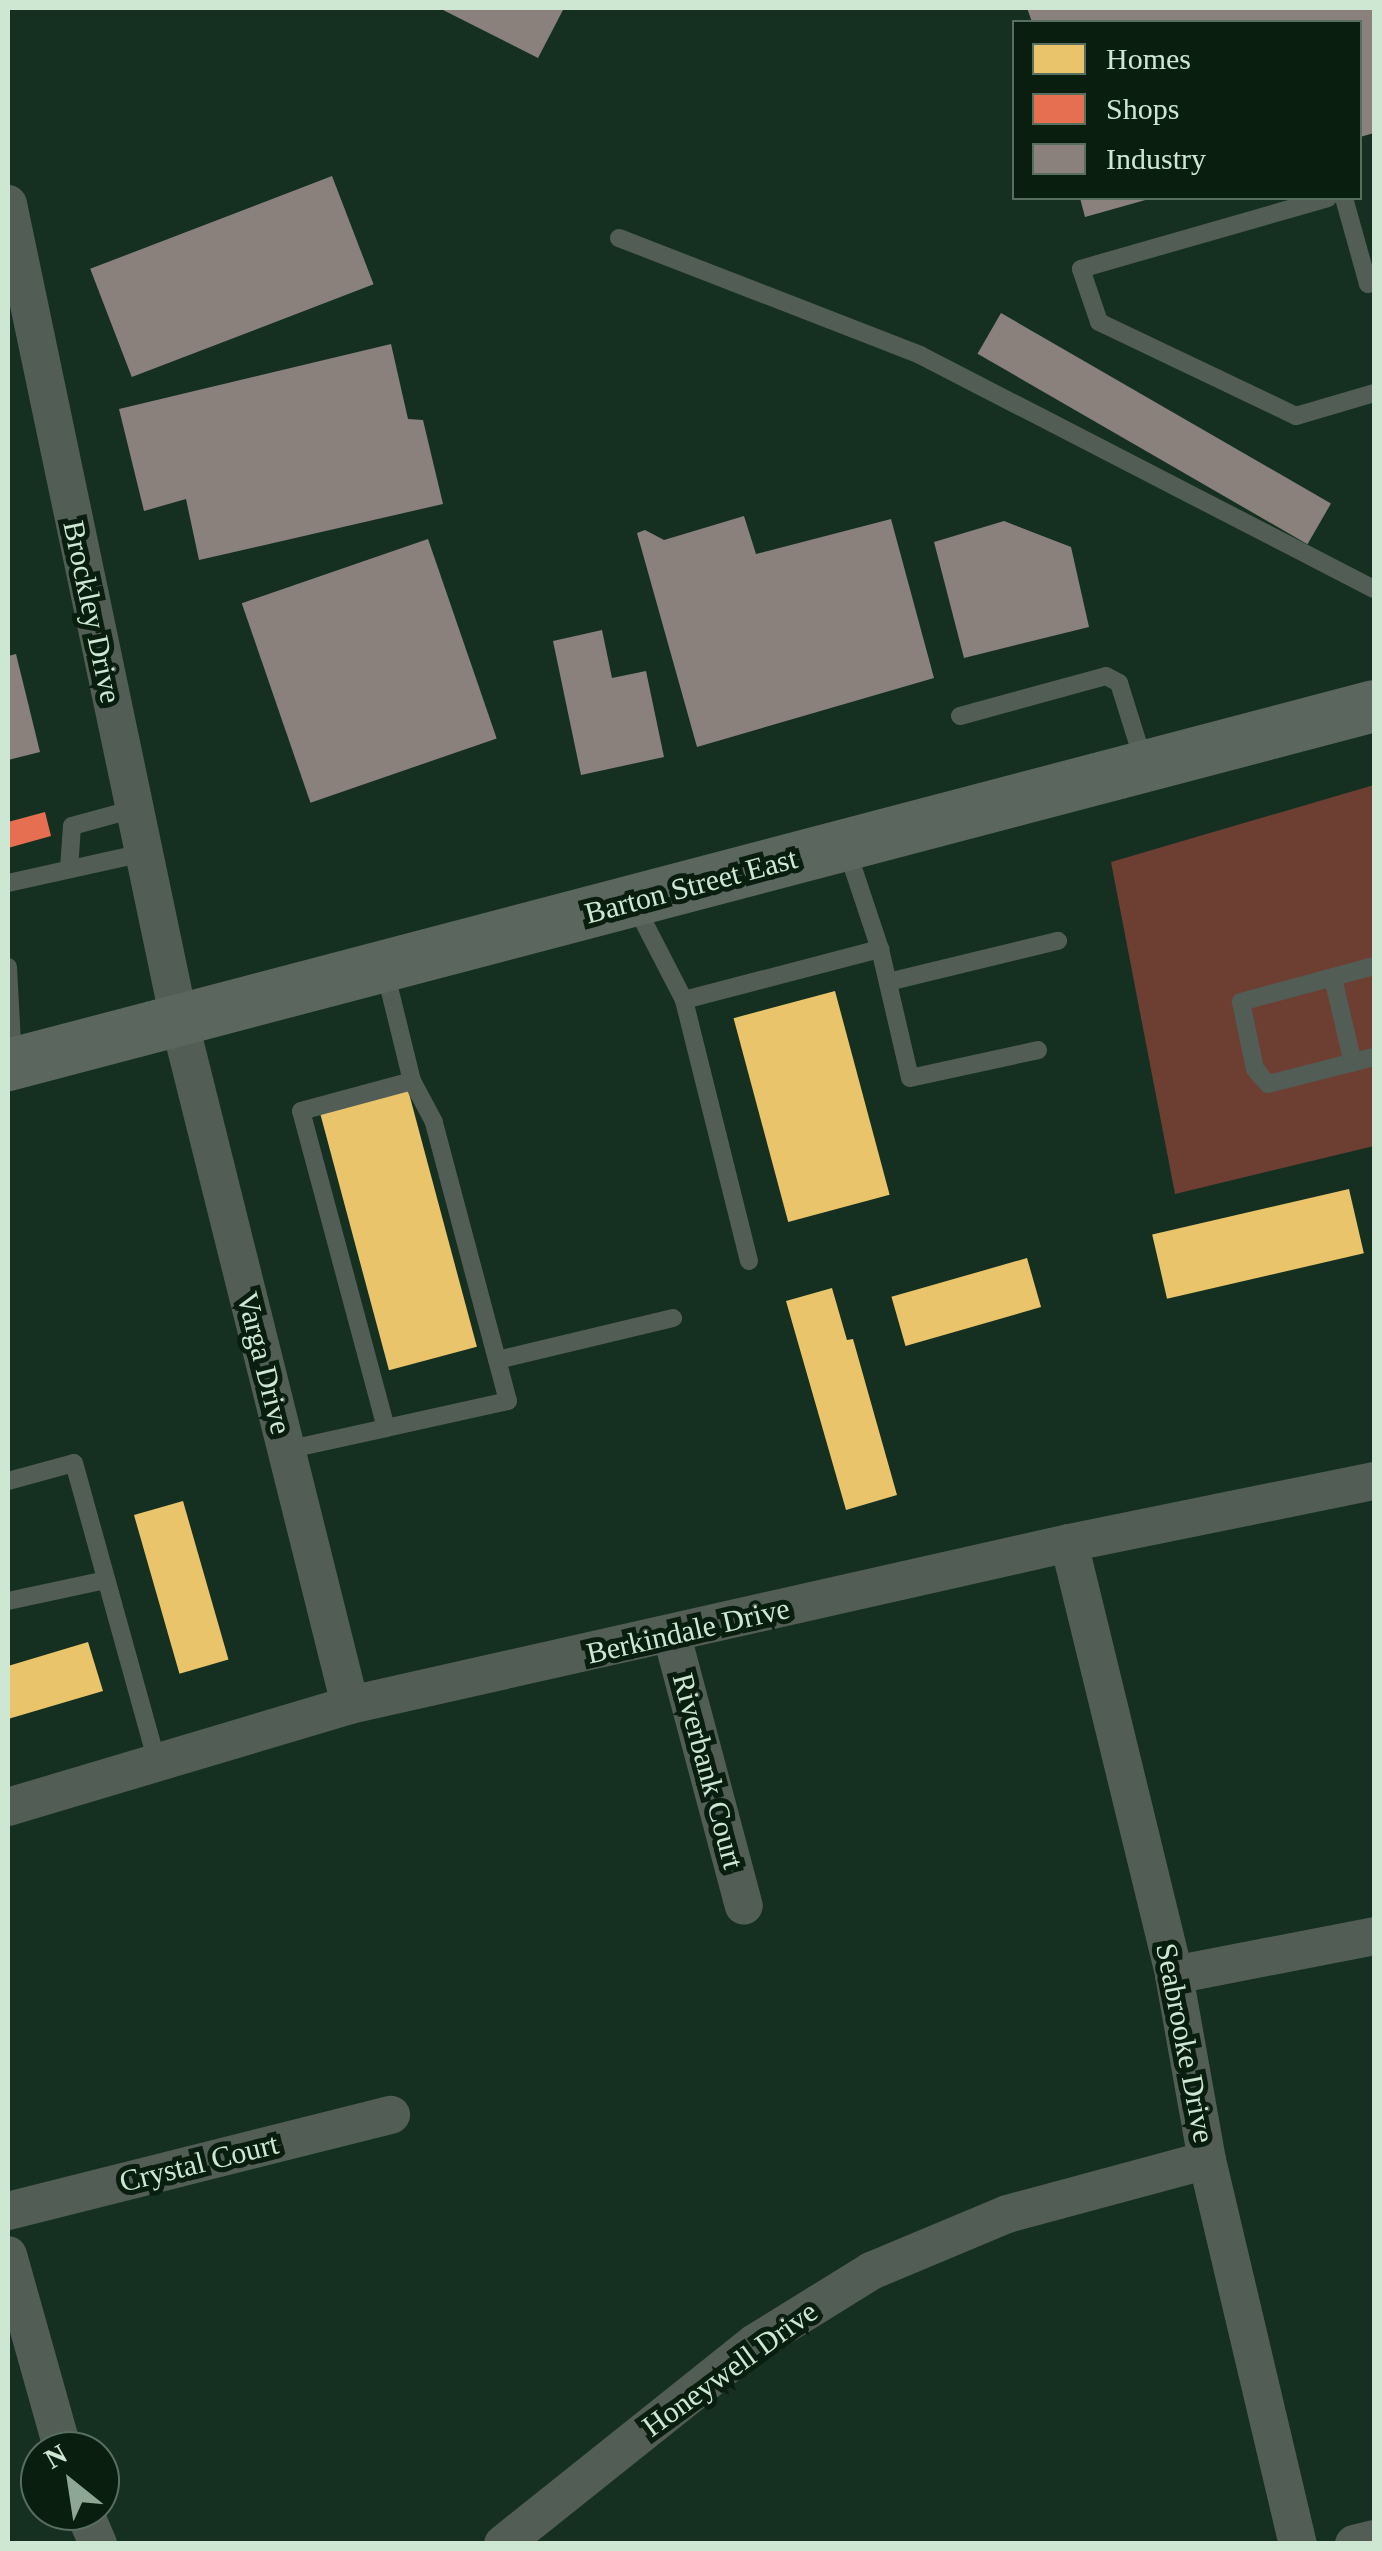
<!DOCTYPE html>
<html>
<head>
<meta charset="utf-8">
<style>
  body { margin:0 }
  #map { position:relative; width:1382px; height:2551px; overflow:hidden; background:#153020; font-family:Georgia,serif }
  div>[style] { position:absolute }
  .green>* { inset:0; background:#6d3e32 }
  .homes>* { inset:0; background:#e9c46a; transform-origin:0 0 }
  .shops>* { inset:0; background:#e76f51 }
  .industry>* { inset:0; background:#8a817c; transform-origin:0 0 }
  .service>* { height:18px; margin:-9px; padding:0 9px; transform-origin:9px; border-radius:9px; background:#525d56 }
  .minor>* { height:38px; margin:-19px; padding:0 19px; transform-origin:19px; border-radius:19px; background:#525d56 }
  .secondary>* { height:52px; margin:-26px; padding:0 26px; transform-origin:26px; border-radius:26px; background:#5b665e }
  span { translate:-50% -50%; white-space:nowrap; text-align:center; line-height:1.15; -webkit-text-stroke:10px #0a1e10; paint-order:stroke }
  .street-label { font-size:30px; color:#cee7d3 }
  .frame { position:absolute; inset:0; border:10px solid #cee7d3; pointer-events:none }
  .legend { position:absolute; left:1012px; top:20px; width:350px; height:180px; box-sizing:border-box; background:#0a1e10; border:2px solid #586e5e; margin:0; padding:12px 18px; list-style:none; font-size:30px; color:#cee7d3 }
  .legend li { display:flex; align-items:center; gap:20px; height:50px }
  .legend b { width:50px; border:2px solid #586e5e }
  .north { position:absolute; left:20px; top:2431px; width:100px; height:100px; box-sizing:border-box; background:#0a1e10; border:2px solid #586e5e; border-radius:50%; rotate:330deg; font-size:28px; font-weight:700; line-height:40px; text-align:center; color:#cee7d3 }
  .north::after { content:''; display:block; margin:auto; width:35px; height:45px; background:#8da794; clip-path:polygon(50% 0,100% 100%,50% 72%,0 100%) }
</style>
</head>
<body>
<div id="map">
  <div class="green">
    <div style="clip-path:polygon(1374px 785px,1374px 1146px,1175px 1194px,1111px 862px)"></div>
  </div>
  <div class="homes">
    <div style="left:835px;top:991px;width:211px;height:105px;rotate:75deg"></div>
    <div style="left:407px;top:1086px;width:270px;height:91px;rotate:75deg"></div>
    <div style="left:1349px;top:1189px;width:66px;height:202px;rotate:77deg"></div>
    <div style="left:1027px;top:1258px;width:51px;height:141px;rotate:74deg"></div>
    <div style="clip-path:polygon(832px 1288px,847px 1340px,853px 1339px,897px 1495px,846px 1510px,786px 1301px)"></div>
    <div style="left:183px;top:1501px;width:165px;height:51px;rotate:74deg"></div>
    <div style="clip-path:polygon(88px 1642px,103px 1691px,8px 1719px,8px 1666px)"></div>
  </div>
  <div class="shops">
    <div style="clip-path:polygon(45px 812px,51px 836px,8px 848px,8px 822px)"></div>
  </div>
  <div class="industry">
    <div style="clip-path:polygon(439px 8px,564px 8px,538px 58px)"></div>
    <div style="clip-path:polygon(1027px 8px,1374px 8px,1374px 133px,1360px 137px,1360px 22px,1032px 22px)"></div>
    <div style="left:332px;top:176px;width:116px;height:259px;rotate:69deg"></div>
    <div style="clip-path:polygon(1080px 198px,1149px 198px,1149px 199px,1085px 217px)"></div>
    <div style="left:1001px;top:313px;width:381px;height:47px;rotate:30deg"></div>
    <div style="clip-path:polygon(391px 344px,408px 419px,423px 420px,443px 504px,199px 560px,186px 499px,144px 511px,119px 409px)"></div>
    <div style="clip-path:polygon(744px 516px,756px 554px,891px 519px,934px 678px,697px 747px,637px 533px,645px 530px,664px 540px)"></div>
    <div style="clip-path:polygon(1004px 521px,1071px 547px,1089px 627px,964px 658px,934px 542px)"></div>
    <div style="left:428px;top:539px;width:211px;height:197px;rotate:71deg"></div>
    <div style="clip-path:polygon(602px 630px,612px 678px,646px 671px,664px 757px,581px 775px,553px 641px)"></div>
    <div style="clip-path:polygon(16px 654px,40px 752px,8px 760px,8px 656px)"></div>
  </div>
  <div class="service">
    <div style="left:1328px;top:198px;width:257px;rotate:164deg"></div>
    <div style="left:1081px;top:269px;width:56px;rotate:71.2deg"></div>
    <div style="left:1099px;top:322px;width:218px;rotate:25.5deg"></div>
    <div style="left:1296px;top:416px;width:81px;rotate:-16.4deg"></div>
    <div style="left:1344px;top:198px;width:89px;rotate:74.4deg"></div>
    <div style="left:1368px;top:284px;width:6px;rotate:-18deg"></div>
    <div style="left:619px;top:238px;width:323px;rotate:21.2deg"></div>
    <div style="left:920px;top:355px;width:511px;rotate:27.27deg"></div>
    <div style="left:960px;top:716px;width:151px;rotate:-15.3deg"></div>
    <div style="left:1106px;top:676px;width:15px;rotate:28deg"></div>
    <div style="left:1119px;top:683px;width:84px;rotate:72.6deg"></div>
    <div style="left:847px;top:850px;width:104px;rotate:71.6deg"></div>
    <div style="left:69px;top:869px;width:43px;rotate:-86deg"></div>
    <div style="left:72px;top:826px;width:64px;rotate:-15.3deg"></div>
    <div style="left:8px;top:883px;width:138px;rotate:-12.5deg"></div>
    <div style="left:636px;top:907px;width:105px;rotate:62.7deg"></div>
    <div style="left:1374px;top:966px;width:138px;rotate:164.9deg"></div>
    <div style="left:1241px;top:1002px;width:68px;rotate:78.2deg"></div>
    <div style="left:1255px;top:1069px;width:20px;rotate:49deg"></div>
    <div style="left:1268px;top:1084px;width:109px;rotate:-14.3deg"></div>
    <div style="left:8px;top:967px;width:94px;rotate:87deg"></div>
    <div style="left:1333px;top:978px;width:87px;rotate:76.8deg"></div>
    <div style="left:888px;top:982px;width:175px;rotate:-13.6deg"></div>
    <div style="left:749px;top:1261px;width:269px;rotate:-104deg"></div>
    <div style="left:684px;top:1000px;width:203px;rotate:-14.6deg"></div>
    <div style="left:880px;top:949px;width:132px;rotate:76.9deg"></div>
    <div style="left:910px;top:1078px;width:131px;rotate:-12.3deg"></div>
    <div style="left:497px;top:1360px;width:181px;rotate:-13.4deg"></div>
    <div style="left:386px;top:1428px;width:125px;rotate:-12.5deg"></div>
    <div style="left:508px;top:1401px;width:289px;rotate:-104.9deg"></div>
    <div style="left:434px;top:1122px;width:47px;rotate:-118.2deg"></div>
    <div style="left:286px;top:1450px;width:102px;rotate:-12.4deg"></div>
    <div style="left:386px;top:1428px;width:328px;rotate:-105deg"></div>
    <div style="left:301px;top:1111px;width:115px;rotate:-15.1deg"></div>
    <div style="left:412px;top:1081px;width:113px;rotate:-103.8deg"></div>
    <div style="left:8px;top:1481px;width:68px;rotate:-15.3deg"></div>
    <div style="left:74px;top:1463px;width:311px;rotate:74.5deg"></div>
    <div style="left:8px;top:1601px;width:100px;rotate:-12.1deg"></div>
  </div>
  <div class="minor">
    <div style="left:8px;top:204px;width:834px;rotate:78.16deg"></div>
    <div style="left:179px;top:1020px;width:706px;rotate:75.98deg"></div>
    <div style="left:1069px;top:1543px;width:445px;rotate:76.3deg"></div>
    <div style="left:1174px;top:1975px;width:188px;rotate:79.9deg"></div>
    <div style="left:1207px;top:2160px;width:395px;rotate:76.7deg"></div>
    <div style="left:672px;top:1636px;width:279px;rotate:75.1deg"></div>
    <div style="left:8px;top:1807px;width:357px;rotate:-16.6deg"></div>
    <div style="left:350px;top:1705px;width:737px;rotate:-12.7deg"></div>
    <div style="left:1069px;top:1543px;width:311px;rotate:-11.5deg"></div>
    <div style="left:1174px;top:1975px;width:204px;rotate:-11deg"></div>
    <div style="left:8px;top:2211px;width:395px;rotate:-14.1deg"></div>
    <div style="left:8px;top:2255px;width:204px;rotate:74.3deg"></div>
    <div style="left:84px;top:2511px;width:36px;rotate:67deg"></div>
    <div style="left:503px;top:2544px;width:322px;rotate:-38.6deg"></div>
    <div style="left:755px;top:2343px;width:137px;rotate:-31.8deg"></div>
    <div style="left:871px;top:2271px;width:147px;rotate:-22.7deg"></div>
    <div style="left:1007px;top:2214px;width:207px;rotate:-15.1deg"></div>
    <div style="left:1354px;top:2544px;width:21px;rotate:-14deg"></div>
  </div>
  <div class="secondary">
    <div style="left:8px;top:1065px;width:1412px;rotate:-14.72deg"></div>
  </div>
  <div class="street-label">
    <span style="left:92px;top:612px;rotate:78deg">Brockley Drive</span>
    <span style="left:691px;top:886px;rotate:-15deg">Barton Street East</span>
    <span style="left:264px;top:1363px;rotate:76deg">Varga Drive</span>
    <span style="left:688px;top:1631px;rotate:-13deg">Berkindale Drive</span>
    <span style="left:708px;top:1771px;rotate:75deg">Riverbank Court</span>
    <span style="left:1185px;top:2043px;rotate:79deg">Seabrooke Drive</span>
    <span style="left:199px;top:2163px;rotate:-14deg">Crystal Court</span>
    <span style="left:730px;top:2369px;rotate:-36deg">Honeywell Drive</span>
  </div>
  <div class="frame"></div>
  <ul class="legend">
  <li><b style="height:28px;background:#e9c46a"></b>Homes</li>
  <li><b style="height:28px;background:#e76f51"></b>Shops</li>
  <li><b style="height:28px;background:#8a817c"></b>Industry</li>
  </ul>
  <div class="north">N</div>
</div>
</body>
</html>
